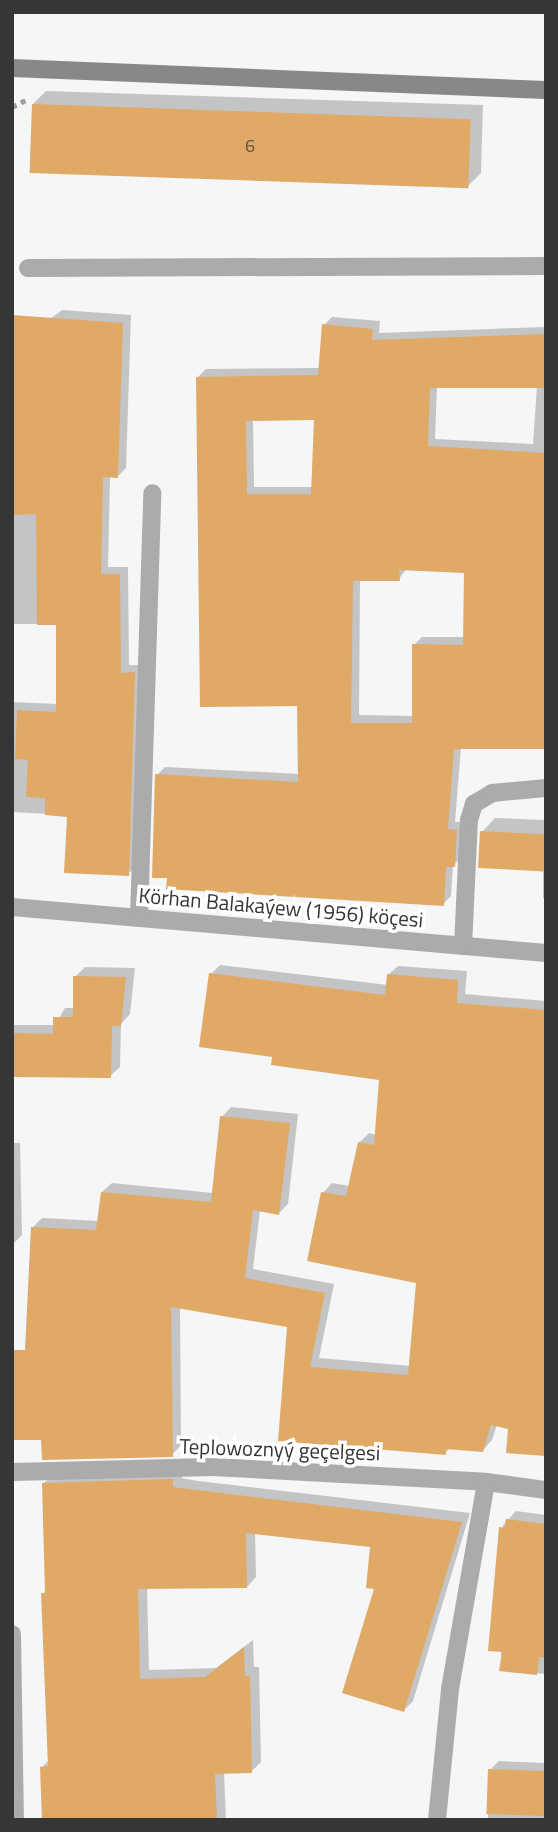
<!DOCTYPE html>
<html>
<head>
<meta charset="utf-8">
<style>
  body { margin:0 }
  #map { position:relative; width:558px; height:1832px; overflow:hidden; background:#f4f6f7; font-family:"Titillium Web",sans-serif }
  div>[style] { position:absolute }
  .shadow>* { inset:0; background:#0003 }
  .building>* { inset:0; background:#e0a966; transform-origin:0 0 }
  .path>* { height:4.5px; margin-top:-2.25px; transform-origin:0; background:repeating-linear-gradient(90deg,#9d9e9f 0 5px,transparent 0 10px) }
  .street>* { height:18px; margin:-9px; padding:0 9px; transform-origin:9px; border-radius:9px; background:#acabab }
  .secondary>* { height:18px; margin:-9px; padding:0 9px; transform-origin:9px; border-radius:9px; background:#898887 }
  span { translate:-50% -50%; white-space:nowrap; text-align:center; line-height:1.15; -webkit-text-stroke:7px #fff; paint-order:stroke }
  .number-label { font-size:18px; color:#605343 }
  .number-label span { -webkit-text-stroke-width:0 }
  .street-label { font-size:21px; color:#363637 }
  .frame { position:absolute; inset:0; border:14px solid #363637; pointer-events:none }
</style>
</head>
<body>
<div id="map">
  <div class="shadow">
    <div style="clip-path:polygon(46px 91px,483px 105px,481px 173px,468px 186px,33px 104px)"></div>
    <div style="clip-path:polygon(62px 310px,131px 315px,126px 468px,118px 476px,110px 476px,108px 567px,128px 567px,129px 665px,143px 665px,136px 866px,128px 874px,69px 815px,12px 812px,12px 702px,58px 704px,58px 624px,12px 624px,12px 347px)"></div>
    <div style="clip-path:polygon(evenodd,332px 317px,380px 321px,379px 333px,546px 327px,546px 746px,461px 747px,455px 822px,464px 822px,463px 857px,453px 865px,451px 896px,443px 904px,157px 775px,165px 767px,300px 774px,299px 704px,198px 377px,206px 369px,320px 368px,324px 325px,332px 317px,437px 386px,537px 386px,533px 444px,435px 439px,437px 386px,332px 317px,315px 418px,313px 487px,254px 487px,253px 419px,315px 418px,332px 317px,407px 568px,465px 572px,465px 637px,422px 637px,414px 645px,414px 716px,359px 715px,360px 580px,399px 579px,407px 568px)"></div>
    <div style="clip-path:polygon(546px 815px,546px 898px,543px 898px,543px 869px,482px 832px,495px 818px,544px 820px)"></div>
    <div style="clip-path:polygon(220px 965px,388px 985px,388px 975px,398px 966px,467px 971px,465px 994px,546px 1001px,546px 1454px,510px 1427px,497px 1425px,492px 1440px,483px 1450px,451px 1447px,445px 1453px,280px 1440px,289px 1325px,180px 1306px,181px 1445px,172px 1455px,53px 1372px,33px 1227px,42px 1218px,99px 1221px,102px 1192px,112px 1183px,213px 1193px,222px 1117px,231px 1107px,298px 1114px,288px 1204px,279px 1213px,260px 1210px,253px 1269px,334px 1284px,319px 1358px,411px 1366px,418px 1282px,323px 1193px,332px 1183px,350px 1186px,359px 1143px,369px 1133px,376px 1135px,381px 1079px,274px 1056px,211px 974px)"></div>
    <div style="clip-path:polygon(85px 967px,135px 968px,130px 1014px,121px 1024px,120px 1067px,110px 1076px,12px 1075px,12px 1025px,55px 1025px,65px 1008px,75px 1008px,75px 977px)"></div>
    <div style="clip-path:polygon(12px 1143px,20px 1143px,22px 1235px,12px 1245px)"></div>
    <div style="clip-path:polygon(182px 1471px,182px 1478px,198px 1481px,470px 1513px,413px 1701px,404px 1710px,376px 1588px,372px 1545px,255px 1532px,256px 1577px,247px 1587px,147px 1588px,149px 1670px,216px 1668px,253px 1640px,254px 1667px,259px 1667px,261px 1762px,252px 1771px,224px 1772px,226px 1820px,43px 1820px,42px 1767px,49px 1760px,43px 1594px,47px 1589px,44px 1483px,54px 1474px)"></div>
    <div style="clip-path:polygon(516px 1511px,546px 1515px,546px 1674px,501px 1670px,501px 1528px)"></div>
    <div style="clip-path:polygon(499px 1761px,546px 1763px,546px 1820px,488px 1820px,490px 1770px)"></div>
  </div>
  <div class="building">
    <div style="left:32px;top:104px;width:439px;height:69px;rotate:2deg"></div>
    <div style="clip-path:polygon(12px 315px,123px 323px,118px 478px,103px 477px,101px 574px,120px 574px,121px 673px,135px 672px,129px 876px,64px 873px,67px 817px,45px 815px,45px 798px,26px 797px,28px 760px,15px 759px,17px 710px,56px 712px,56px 625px,37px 625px,36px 514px,12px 515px)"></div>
    <div style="clip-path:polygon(evenodd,322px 324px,373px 329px,372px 340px,546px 334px,546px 388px,430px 388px,428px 446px,546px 453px,546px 749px,454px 749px,448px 829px,457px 830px,455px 867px,446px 867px,444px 906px,166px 889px,167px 878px,152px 878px,155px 774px,298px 782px,297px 706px,200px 707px,196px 377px,318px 375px,322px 324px,314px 420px,311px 494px,247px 494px,246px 421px,314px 420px,322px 324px,399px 570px,464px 573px,463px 645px,412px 644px,412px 723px,351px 723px,353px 581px,400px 581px,399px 570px)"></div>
    <div style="left:480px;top:831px;width:66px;height:37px;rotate:3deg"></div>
    <div style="clip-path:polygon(209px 973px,385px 995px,387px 974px,458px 980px,457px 1003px,546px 1010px,546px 1456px,506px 1453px,508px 1429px,491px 1425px,483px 1452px,446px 1449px,446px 1455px,278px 1441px,287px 1327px,171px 1307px,173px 1457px,42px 1460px,41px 1440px,12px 1440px,12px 1350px,25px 1350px,31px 1227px,96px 1230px,101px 1192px,211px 1202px,220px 1116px,290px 1123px,279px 1215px,253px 1210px,245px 1278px,325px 1293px,310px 1367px,408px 1375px,416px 1283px,307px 1261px,321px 1192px,346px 1196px,358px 1142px,374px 1145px,379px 1080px,271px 1065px,272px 1057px,199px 1047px)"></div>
    <div style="clip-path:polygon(73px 976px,126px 977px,121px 1026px,112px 1026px,111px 1078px,12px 1077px,12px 1033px,53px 1034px,53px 1017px,73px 1017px)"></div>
    <div style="clip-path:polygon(173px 1479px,173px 1487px,188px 1489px,462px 1522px,404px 1712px,342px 1693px,374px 1589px,366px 1588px,370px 1547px,246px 1533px,247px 1588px,138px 1589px,140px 1679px,205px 1677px,244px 1647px,245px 1676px,250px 1676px,252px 1773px,215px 1774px,217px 1820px,42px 1820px,40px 1767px,48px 1766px,41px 1593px,45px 1593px,42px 1483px)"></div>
    <div style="clip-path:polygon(506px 1519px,546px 1524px,546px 1657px,539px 1657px,537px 1675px,499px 1671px,502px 1652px,488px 1651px,499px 1527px,504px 1528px)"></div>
    <div style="left:488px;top:1769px;width:58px;height:45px;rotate:2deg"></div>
  </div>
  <div class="path">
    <div style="left:12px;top:107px;width:18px;rotate:-27deg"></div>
  </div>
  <div class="street">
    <div style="left:28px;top:268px;width:518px;rotate:-0.22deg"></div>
    <div style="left:12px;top:907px;width:536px;rotate:4.92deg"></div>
    <div style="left:139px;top:918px;width:425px;rotate:-88.2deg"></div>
    <div style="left:463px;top:946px;width:126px;rotate:-87.3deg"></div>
    <div style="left:469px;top:820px;width:17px;rotate:-73deg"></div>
    <div style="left:474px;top:804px;width:21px;rotate:-31deg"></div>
    <div style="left:492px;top:793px;width:54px;rotate:-5.3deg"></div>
    <div style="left:12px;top:1472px;width:201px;rotate:-1.4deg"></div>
    <div style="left:213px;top:1467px;width:273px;rotate:3.1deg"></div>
    <div style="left:486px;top:1482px;width:61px;rotate:7.6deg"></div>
    <div style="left:12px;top:1634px;width:186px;rotate:89.1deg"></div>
    <div style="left:437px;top:1820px;width:132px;rotate:-84.3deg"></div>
    <div style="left:450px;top:1689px;width:210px;rotate:-80.1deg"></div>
  </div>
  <div class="secondary">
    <div style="left:12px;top:68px;width:534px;rotate:2.36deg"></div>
  </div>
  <div class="number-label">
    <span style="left:250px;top:146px">6</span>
  </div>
  <div class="street-label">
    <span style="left:281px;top:907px;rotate:5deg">Körhan Balakaýew (1956) köçesi</span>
    <span style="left:280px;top:1449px;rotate:2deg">Teplowoznyý geçelgesi</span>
  </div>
  <div class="frame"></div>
</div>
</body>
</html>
